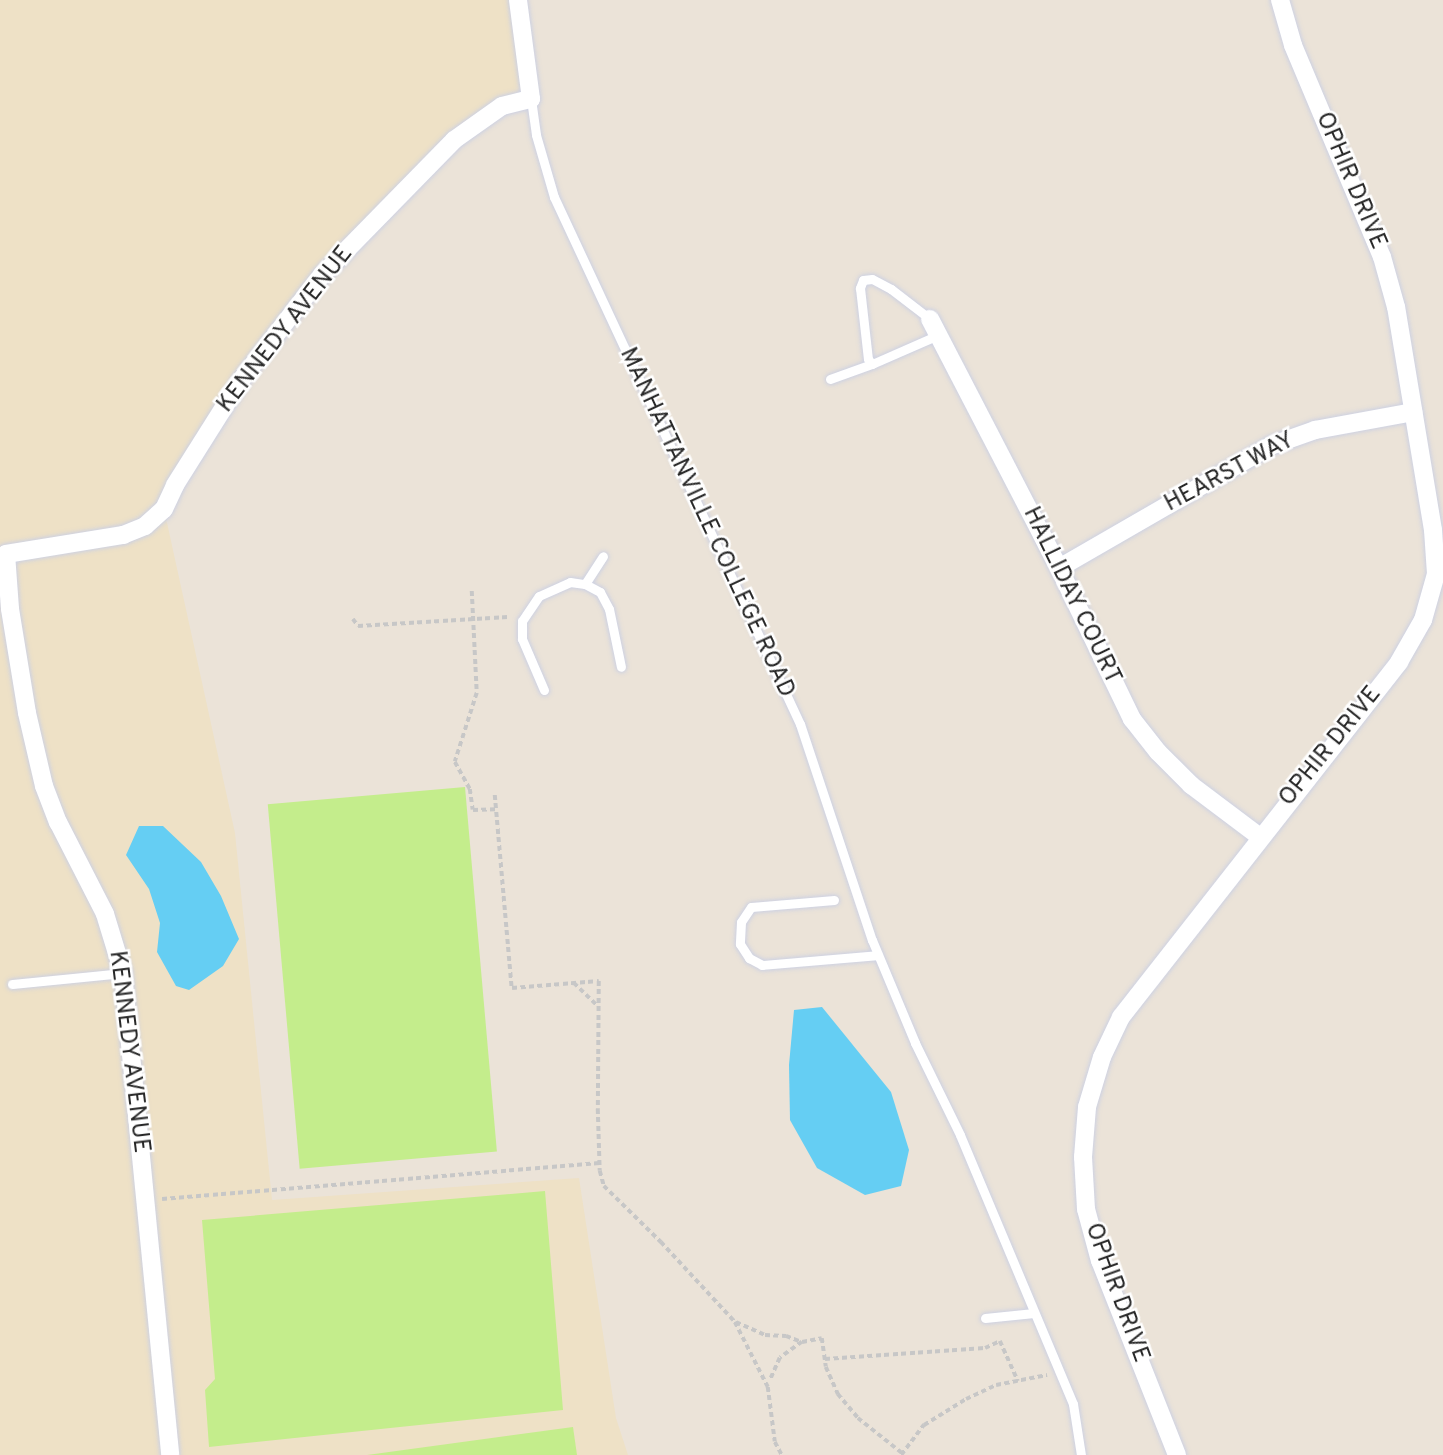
<!DOCTYPE html>
<html>
<head>
<meta charset="utf-8">
<style>
  body { margin:0 }
  #map { position:relative; width:1443px; height:1455px; overflow:hidden; background:#ebe3d8; font-family:Overpass,sans-serif }
  div>[style] { position:absolute }
  .education>* { inset:0; background:#eee1c6 }
  .pitch>* { inset:0; background:#c4ed8c; transform-origin:0 0 }
  .water>* { inset:0; background:#65cef3 }
  .path>* { height:3.5px; margin-top:-1.75px; transform-origin:0; background:repeating-linear-gradient(90deg,#c7c7c7 0 5px,transparent 0 8.5px) }
  .roads { filter:drop-shadow(0 0 2px #cdd1e2) drop-shadow(0 0 2px #cdd1e2) }
  .service>* { height:9px; margin:-4.5px; padding:0 4.5px; transform-origin:4.5px; border-radius:4.5px; background:#fff }
  .minor>* { height:18px; margin:-9px; padding:0 9px; transform-origin:9px; border-radius:9px; background:#fff }
  span { translate:-50% -50%; white-space:nowrap; text-align:center; line-height:1.15; -webkit-text-stroke:5px #fff; paint-order:stroke }
  .street-label { font-size:24px; color:#282828 }
</style>
</head>
<body>
<div id="map">
  <div class="education">
    <div style="clip-path:polygon(0 0,518px 0,531px 99px,502px 106px,322px 275px,164px 509px,235px 833px,272px 1200px,579px 1178px,616px 1418px,628px 1455px,0 1455px)"></div>
  </div>
  <div class="pitch">
    <div style="left:465px;top:787px;width:366px;height:198px;rotate:85deg"></div>
    <div style="clip-path:polygon(545px 1191px,563px 1410px,209px 1447px,205px 1390px,215px 1379px,202px 1220px)"></div>
    <div style="clip-path:polygon(573px 1427px,577px 1455px,367px 1455px)"></div>
  </div>
  <div class="water">
    <div style="clip-path:polygon(139px 826px,163px 826px,201px 862px,221px 896px,239px 939px,223px 966px,189px 990px,176px 986px,157px 952px,160px 923px,149px 889px,126px 855px)"></div>
    <div style="clip-path:polygon(822px 1007px,891px 1092px,909px 1150px,901px 1186px,865px 1195px,817px 1168px,790px 1120px,789px 1065px,794px 1010px)"></div>
  </div>
  <div class="path">
    <div style="left:472px;top:591px;width:102px;rotate:87.2deg"></div>
    <div style="left:477px;top:693px;width:72px;rotate:107.7deg"></div>
    <div style="left:455px;top:762px;width:31px;rotate:61deg"></div>
    <div style="left:470px;top:789px;width:21px;rotate:82deg"></div>
    <div style="left:473px;top:810px;width:23px;rotate:-2deg"></div>
    <div style="left:353px;top:619px;width:9px;rotate:54deg"></div>
    <div style="left:358px;top:626px;width:150px;rotate:-3.4deg"></div>
    <div style="left:495px;top:795px;width:194px;rotate:85deg"></div>
    <div style="left:512px;top:988px;width:87px;rotate:-4.6deg"></div>
    <div style="left:599px;top:981px;width:128px;rotate:90.4deg"></div>
    <div style="left:598px;top:1109px;width:62px;rotate:88.2deg"></div>
    <div style="left:600px;top:1171px;width:16px;rotate:75deg"></div>
    <div style="left:604px;top:1186px;width:80px;rotate:44.5deg"></div>
    <div style="left:661px;top:1242px;width:109px;rotate:47.2deg"></div>
    <div style="left:735px;top:1322px;width:73px;rotate:63.1deg"></div>
    <div style="left:768px;top:1387px;width:55px;rotate:82.7deg"></div>
    <div style="left:775px;top:1442px;width:15px;rotate:62deg"></div>
    <div style="left:574px;top:983px;width:33px;rotate:44deg"></div>
    <div style="left:162px;top:1199px;width:439px;rotate:-4.7deg"></div>
    <div style="left:736px;top:1322px;width:32px;rotate:24deg"></div>
    <div style="left:765px;top:1335px;width:21px;rotate:3deg"></div>
    <div style="left:786px;top:1336px;width:17px;rotate:21deg"></div>
    <div style="left:802px;top:1342px;width:27px;rotate:144deg"></div>
    <div style="left:780px;top:1358px;width:24px;rotate:114deg"></div>
    <div style="left:802px;top:1342px;width:20px;rotate:-11deg"></div>
    <div style="left:822px;top:1338px;width:29px;rotate:82deg"></div>
    <div style="left:826px;top:1367px;width:30px;rotate:66deg"></div>
    <div style="left:838px;top:1394px;width:31px;rotate:50deg"></div>
    <div style="left:858px;top:1418px;width:56px;rotate:38.5deg"></div>
    <div style="left:825px;top:1359px;width:160px;rotate:-3.9deg"></div>
    <div style="left:985px;top:1348px;width:17px;rotate:-25deg"></div>
    <div style="left:1000px;top:1341px;width:44px;rotate:65.8deg"></div>
    <div style="left:901px;top:1455px;width:38px;rotate:-53deg"></div>
    <div style="left:924px;top:1425px;width:49px;rotate:-31.8deg"></div>
    <div style="left:966px;top:1399px;width:33px;rotate:-25deg"></div>
    <div style="left:996px;top:1385px;width:52px;rotate:-11.1deg"></div>
  </div>
  <div class="roads">
    <div class="service">
      <div style="left:531px;top:99px;width:36px;rotate:82deg"></div>
      <div style="left:536px;top:135px;width:65px;rotate:73.8deg"></div>
      <div style="left:554px;top:197px;width:582px;rotate:64.98deg"></div>
      <div style="left:800px;top:724px;width:228px;rotate:71.6deg"></div>
      <div style="left:872px;top:940px;width:112px;rotate:67.3deg"></div>
      <div style="left:915px;top:1043px;width:102px;rotate:63.9deg"></div>
      <div style="left:960px;top:1135px;width:292px;rotate:67.2deg"></div>
      <div style="left:1073px;top:1404px;width:52px;rotate:81.1deg"></div>
      <div style="left:930px;top:319px;width:49px;rotate:-142.4deg"></div>
      <div style="left:891px;top:289px;width:21px;rotate:-152deg"></div>
      <div style="left:872px;top:279px;width:9px;rotate:174deg"></div>
      <div style="left:863px;top:280px;width:9px;rotate:111deg"></div>
      <div style="left:860px;top:288px;width:71px;rotate:83.6deg"></div>
      <div style="left:868px;top:359px;width:6px;rotate:51deg"></div>
      <div style="left:872px;top:364px;width:72px;rotate:-23.7deg"></div>
      <div style="left:830px;top:379px;width:45px;rotate:-19.7deg"></div>
      <div style="left:585px;top:584px;width:33px;rotate:-57deg"></div>
      <div style="left:544px;top:690px;width:56px;rotate:-113.3deg"></div>
      <div style="left:522px;top:639px;width:18px;rotate:-90deg"></div>
      <div style="left:522px;top:621px;width:30px;rotate:-56deg"></div>
      <div style="left:539px;top:596px;width:34px;rotate:-24deg"></div>
      <div style="left:570px;top:582px;width:15px;rotate:8deg"></div>
      <div style="left:585px;top:584px;width:17px;rotate:28deg"></div>
      <div style="left:600px;top:592px;width:19px;rotate:62deg"></div>
      <div style="left:609px;top:609px;width:59px;rotate:78.3deg"></div>
      <div style="left:834px;top:900px;width:83px;rotate:175.2deg"></div>
      <div style="left:751px;top:907px;width:18px;rotate:124deg"></div>
      <div style="left:741px;top:922px;width:22px;rotate:93deg"></div>
      <div style="left:740px;top:944px;width:17px;rotate:57deg"></div>
      <div style="left:749px;top:958px;width:15px;rotate:28deg"></div>
      <div style="left:762px;top:965px;width:116px;rotate:-4.9deg"></div>
      <div style="left:12px;top:984px;width:112px;rotate:-5.7deg"></div>
      <div style="left:985px;top:1318px;width:49px;rotate:-5.8deg"></div>
    </div>
    <div class="minor">
      <div style="left:930px;top:319px;width:280px;rotate:62.6deg"></div>
      <div style="left:1059px;top:568px;width:168px;rotate:64.2deg"></div>
      <div style="left:1132px;top:719px;width:42px;rotate:51.8deg"></div>
      <div style="left:1158px;top:752px;width:47px;rotate:45deg"></div>
      <div style="left:1191px;top:785px;width:86px;rotate:37deg"></div>
      <div style="left:6px;top:554px;width:55px;rotate:85.8deg"></div>
      <div style="left:10px;top:609px;width:105px;rotate:80.7deg"></div>
      <div style="left:27px;top:713px;width:75px;rotate:76.9deg"></div>
      <div style="left:44px;top:786px;width:39px;rotate:69deg"></div>
      <div style="left:58px;top:822px;width:103px;rotate:62.9deg"></div>
      <div style="left:105px;top:914px;width:62px;rotate:73deg"></div>
      <div style="left:123px;top:973px;width:484px;rotate:84.4deg"></div>
      <div style="left:6px;top:554px;width:119px;rotate:-9.2deg"></div>
      <div style="left:123px;top:535px;width:24px;rotate:-22deg"></div>
      <div style="left:145px;top:526px;width:25px;rotate:-42deg"></div>
      <div style="left:164px;top:509px;width:26px;rotate:-65deg"></div>
      <div style="left:175px;top:485px;width:124px;rotate:-57.8deg"></div>
      <div style="left:241px;top:380px;width:133px;rotate:-52.4deg"></div>
      <div style="left:322px;top:275px;width:189px;rotate:-45.6deg"></div>
      <div style="left:454px;top:140px;width:59px;rotate:-35.3deg"></div>
      <div style="left:502px;top:106px;width:30px;rotate:-14deg"></div>
      <div style="left:531px;top:99px;width:100px;rotate:-97.5deg"></div>
      <div style="left:1059px;top:568px;width:244px;rotate:-30deg"></div>
      <div style="left:1270px;top:446px;width:48px;rotate:-19.6deg"></div>
      <div style="left:1315px;top:430px;width:100px;rotate:-10.4deg"></div>
      <div style="left:1177px;top:1455px;width:209px;rotate:-111.6deg"></div>
      <div style="left:1100px;top:1261px;width:54px;rotate:-105.1deg"></div>
      <div style="left:1086px;top:1209px;width:52px;rotate:-93.3deg"></div>
      <div style="left:1083px;top:1157px;width:50px;rotate:-85.4deg"></div>
      <div style="left:1087px;top:1107px;width:52px;rotate:-73.3deg"></div>
      <div style="left:1102px;top:1057px;width:44px;rotate:-64.6deg"></div>
      <div style="left:1121px;top:1017px;width:451px;rotate:-51.9deg"></div>
      <div style="left:1399px;top:662px;width:48px;rotate:-60.3deg"></div>
      <div style="left:1423px;top:620px;width:48px;rotate:-74.2deg"></div>
      <div style="left:1436px;top:574px;width:44px;rotate:-93.9deg"></div>
      <div style="left:1433px;top:530px;width:226px;rotate:-99.4deg"></div>
      <div style="left:1396px;top:307px;width:52px;rotate:-105.6deg"></div>
      <div style="left:1382px;top:257px;width:230px;rotate:-112.8deg"></div>
      <div style="left:1293px;top:45px;width:47px;rotate:-106.1deg"></div>
    </div>
  </div>
  <div class="street-label">
    <span style="left:1350px;top:181px;rotate:67deg">OPHIR DRIVE</span>
    <span style="left:286px;top:330px;rotate:-52deg">KENNEDY AVENUE</span>
    <span style="left:1230px;top:473px;rotate:-28deg">HEARST WAY</span>
    <span style="left:706px;top:523px;rotate:65deg">MANHATTANVILLE COLLEGE ROAD</span>
    <span style="left:1071px;top:596px;rotate:64deg">HALLIDAY COURT</span>
    <span style="left:1331px;top:747px;rotate:-51deg">OPHIR DRIVE</span>
    <span style="left:128px;top:1052px;rotate:83deg">KENNEDY AVENUE</span>
    <span style="left:1116px;top:1293px;rotate:70deg">OPHIR DRIVE</span>
  </div>
</div>
</body>
</html>
